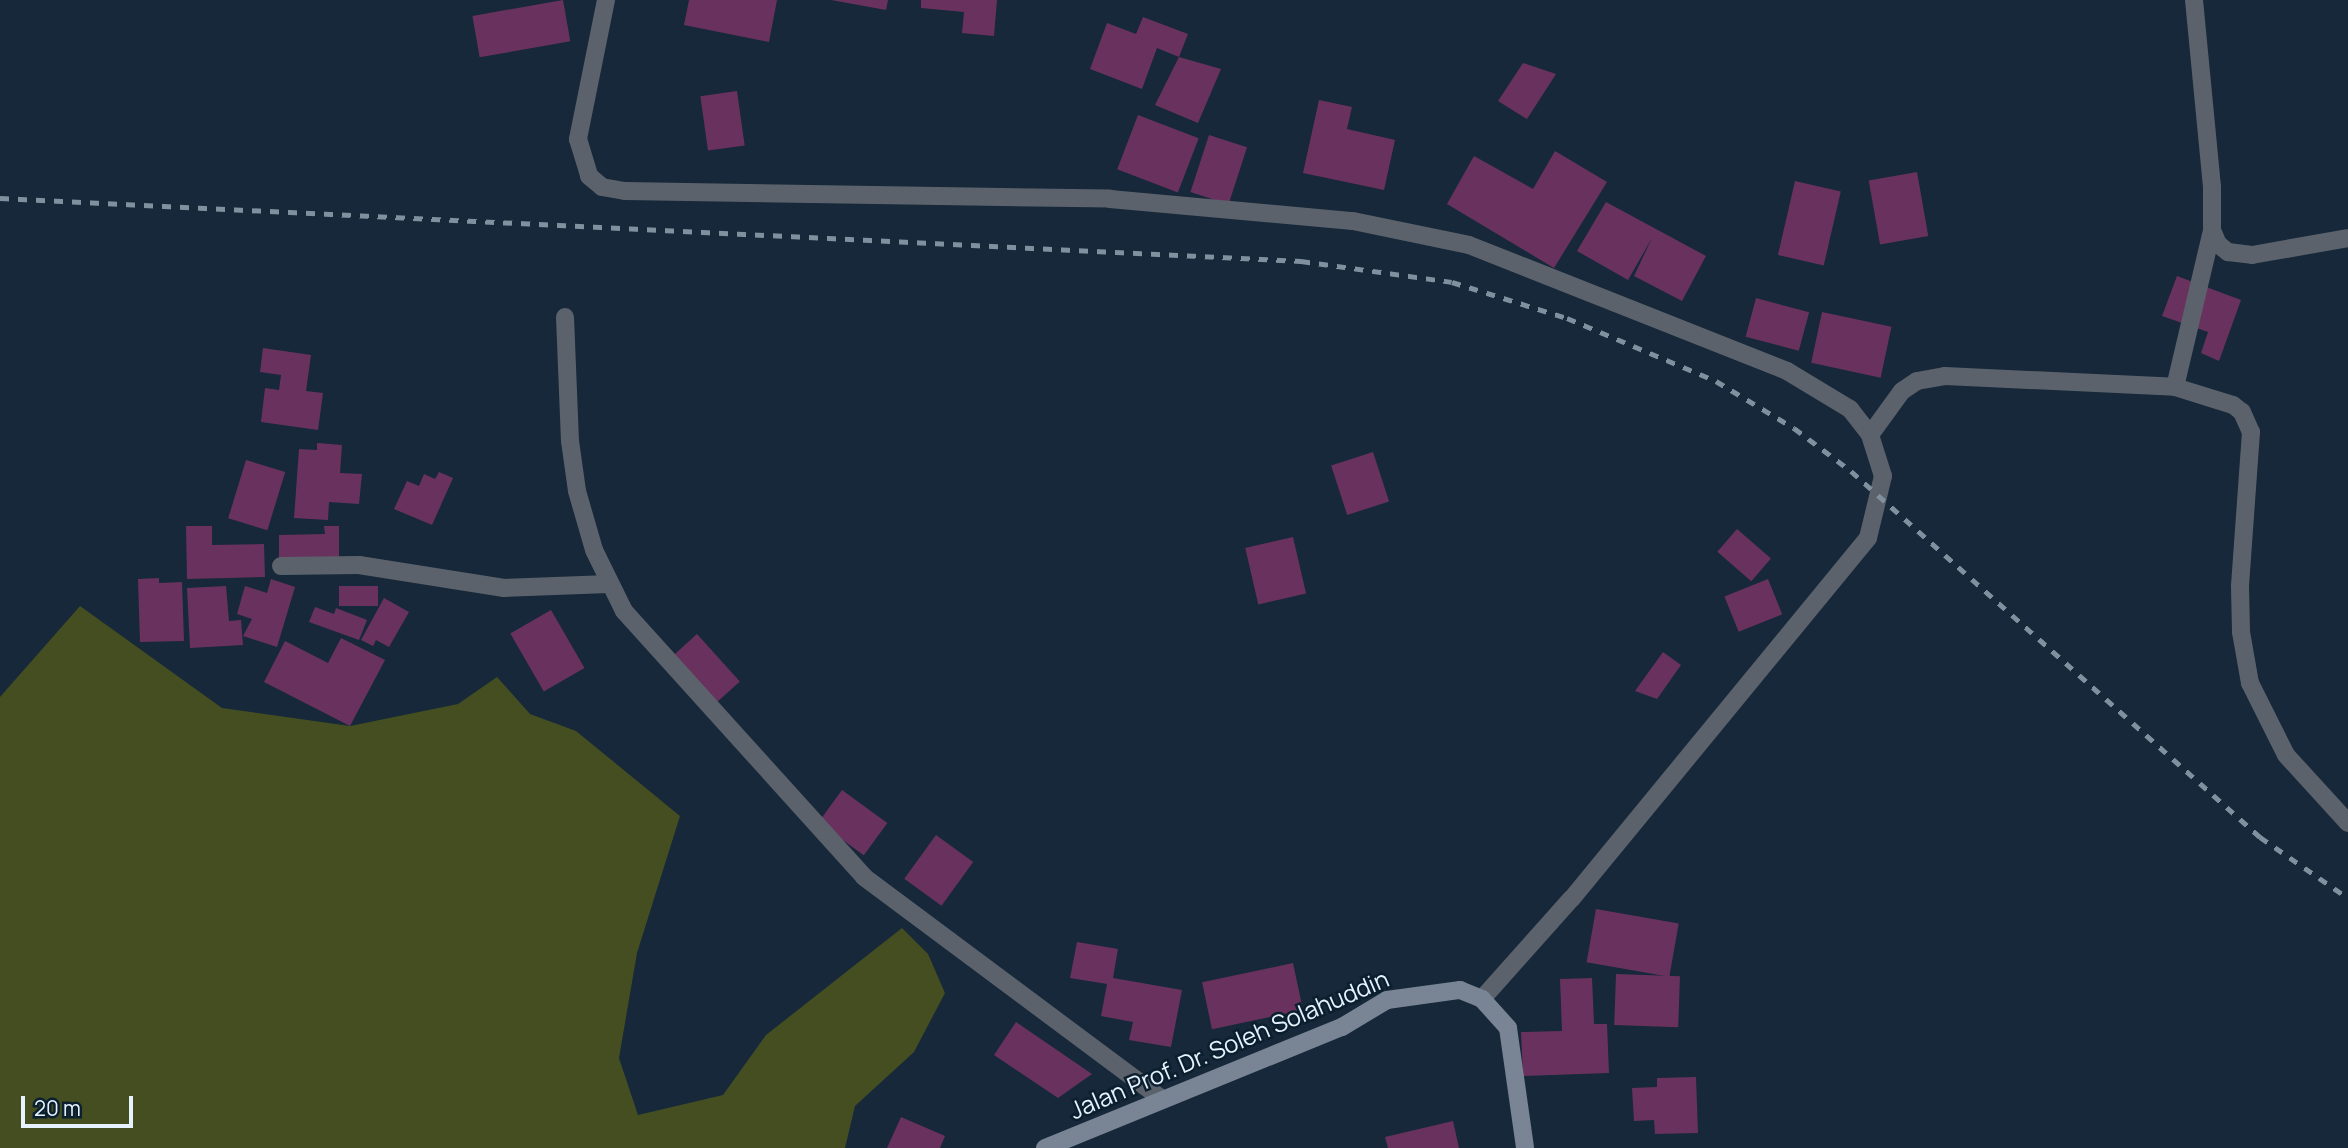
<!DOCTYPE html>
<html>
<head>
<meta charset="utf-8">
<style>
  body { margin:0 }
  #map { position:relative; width:2348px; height:1148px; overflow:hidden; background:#162839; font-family:Manrope,sans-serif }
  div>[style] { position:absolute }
  .green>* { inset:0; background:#444e21 }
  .building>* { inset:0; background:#69325e; transform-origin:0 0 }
  .street>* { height:18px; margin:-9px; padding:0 9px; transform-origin:9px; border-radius:9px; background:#5c626c }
  .secondary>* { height:18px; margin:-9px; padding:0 9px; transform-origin:9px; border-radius:9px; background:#798494 }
  .rail>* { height:5px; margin-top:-2.5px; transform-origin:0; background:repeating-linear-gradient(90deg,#81909f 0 9px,transparent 0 18px) }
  span { translate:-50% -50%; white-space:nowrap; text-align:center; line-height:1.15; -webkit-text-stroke:5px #0c1f2f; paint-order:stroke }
  .street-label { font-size:24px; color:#e6f2fe }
  .scale { position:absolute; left:21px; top:1096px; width:112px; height:32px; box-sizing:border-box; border:4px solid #e6f2fe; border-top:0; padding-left:9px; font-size:21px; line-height:24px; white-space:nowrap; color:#e6f2fe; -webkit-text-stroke:5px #0c1f2f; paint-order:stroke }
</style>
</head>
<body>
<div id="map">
  <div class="green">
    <div style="clip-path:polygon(80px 606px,222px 708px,350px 726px,458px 704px,497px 677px,530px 714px,576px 731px,680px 816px,637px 953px,619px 1058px,638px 1115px,723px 1095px,766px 1035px,902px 928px,928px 954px,945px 993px,914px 1052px,855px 1106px,845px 1148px,0 1148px,0 697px)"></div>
  </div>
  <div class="building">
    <div style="left:563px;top:0;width:42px;height:92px;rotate:80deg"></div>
    <div style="clip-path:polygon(689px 0,777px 0,769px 42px,684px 25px)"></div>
    <div style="clip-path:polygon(831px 0,888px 0,886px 10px)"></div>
    <div style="clip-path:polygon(921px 0,997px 0,994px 36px,962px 33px,964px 12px,921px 8px)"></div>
    <div style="clip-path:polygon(1143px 17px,1188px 34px,1179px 57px,1157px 48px,1142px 89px,1090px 69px,1107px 23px,1136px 34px)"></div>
    <div style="clip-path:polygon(1179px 57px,1221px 69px,1198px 123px,1155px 105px)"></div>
    <div style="clip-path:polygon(1523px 63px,1556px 74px,1527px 119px,1498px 101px)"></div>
    <div style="left:737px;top:91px;width:55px;height:37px;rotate:82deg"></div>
    <div style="clip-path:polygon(1319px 100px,1352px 107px,1347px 129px,1395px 140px,1384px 190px,1303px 173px)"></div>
    <div style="left:1138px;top:115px;width:65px;height:58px;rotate:21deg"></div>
    <div style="left:1209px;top:135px;width:40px;height:60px;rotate:18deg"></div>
    <div style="clip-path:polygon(1555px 151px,1607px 182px,1554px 268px,1447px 204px,1474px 156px,1533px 189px)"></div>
    <div style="left:1917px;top:172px;width:65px;height:49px;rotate:80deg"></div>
    <div style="left:1795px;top:181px;width:47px;height:76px;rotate:13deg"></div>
    <div style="clip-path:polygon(1606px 202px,1706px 256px,1682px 301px,1634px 276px,1652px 238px,1628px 280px,1577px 251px)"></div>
    <div style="clip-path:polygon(2177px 276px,2241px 300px,2219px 361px,2201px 353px,2208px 332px,2162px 316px)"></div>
    <div style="left:1756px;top:298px;width:55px;height:40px;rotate:15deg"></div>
    <div style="left:1822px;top:312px;width:71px;height:52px;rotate:12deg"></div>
    <div style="clip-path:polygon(263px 348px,311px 355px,306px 391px,323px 393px,318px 430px,261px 422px,265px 388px,279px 390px,281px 375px,260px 372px)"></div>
    <div style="clip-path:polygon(317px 443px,342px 445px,340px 473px,362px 474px,359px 504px,329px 502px,328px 520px,294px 518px,299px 449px,317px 450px)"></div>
    <div style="left:1373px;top:452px;width:52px;height:44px;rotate:72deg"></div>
    <div style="left:246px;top:460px;width:41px;height:61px;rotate:17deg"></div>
    <div style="clip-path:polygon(439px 472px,453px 478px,432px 525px,394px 509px,407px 481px,419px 486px,424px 474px,435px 479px)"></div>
    <div style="clip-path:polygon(186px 526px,212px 526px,212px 545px,264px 544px,265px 577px,187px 579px)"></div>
    <div style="clip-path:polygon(324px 526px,339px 526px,339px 561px,279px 562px,279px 535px,325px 534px)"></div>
    <div style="left:1737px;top:529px;width:45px;height:30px;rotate:41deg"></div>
    <div style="left:1293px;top:537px;width:58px;height:49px;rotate:77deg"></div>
    <div style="clip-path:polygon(159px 578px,159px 583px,182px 582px,184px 641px,140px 642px,138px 579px)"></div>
    <div style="clip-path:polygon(271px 579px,295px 587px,277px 647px,243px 636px,252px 619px,237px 614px,245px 586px,267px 593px)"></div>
    <div style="left:1768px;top:579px;width:38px;height:47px;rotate:68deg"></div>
    <div style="clip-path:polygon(226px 586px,229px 621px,241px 620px,243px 645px,190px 648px,187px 588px)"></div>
    <div style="left:378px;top:586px;width:20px;height:39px;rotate:90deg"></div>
    <div style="clip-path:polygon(384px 598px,409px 612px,389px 647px,376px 640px,373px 646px,361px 640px)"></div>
    <div style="clip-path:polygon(315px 607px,334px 614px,336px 608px,367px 620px,359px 640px,309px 622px)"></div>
    <div style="left:551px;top:610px;width:67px;height:47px;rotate:60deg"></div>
    <div style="left:697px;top:634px;width:64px;height:32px;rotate:48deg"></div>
    <div style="clip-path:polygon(341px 638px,385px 660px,350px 726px,264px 682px,285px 641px,328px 663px)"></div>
    <div style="clip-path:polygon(1663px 652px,1681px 665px,1657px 699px,1635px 691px)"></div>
    <div style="left:842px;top:790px;width:56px;height:40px;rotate:36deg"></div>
    <div style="left:936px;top:835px;width:46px;height:54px;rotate:36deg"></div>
    <div style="left:1596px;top:909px;width:84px;height:54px;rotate:10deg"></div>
    <div style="clip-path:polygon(1077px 942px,1118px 949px,1113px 978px,1182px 990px,1171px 1047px,1129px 1040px,1133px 1022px,1101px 1016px,1107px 984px,1070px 978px)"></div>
    <div style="left:1293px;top:963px;width:48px;height:93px;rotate:78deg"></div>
    <div style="left:1616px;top:974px;width:64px;height:51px;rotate:2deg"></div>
    <div style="clip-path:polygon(1592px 978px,1594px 1024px,1607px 1024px,1609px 1073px,1523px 1076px,1521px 1032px,1562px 1031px,1560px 979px)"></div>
    <div style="clip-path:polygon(1016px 1022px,1092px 1074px,1058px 1098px,994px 1055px)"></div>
    <div style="clip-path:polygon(1696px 1077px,1698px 1133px,1655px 1134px,1654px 1120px,1634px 1121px,1632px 1088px,1657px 1087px,1657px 1078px)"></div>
    <div style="clip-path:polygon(901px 1117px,945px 1136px,940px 1148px,887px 1148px)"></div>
    <div style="clip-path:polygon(1453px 1121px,1459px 1148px,1388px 1148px,1385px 1137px)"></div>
  </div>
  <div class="street">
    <div style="left:606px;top:0;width:142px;rotate:101.4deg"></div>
    <div style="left:578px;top:139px;width:39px;rotate:73deg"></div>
    <div style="left:589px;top:176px;width:17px;rotate:40deg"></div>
    <div style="left:602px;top:187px;width:23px;rotate:10deg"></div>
    <div style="left:625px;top:191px;width:485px;rotate:0.9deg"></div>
    <div style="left:1110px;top:199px;width:244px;rotate:5.2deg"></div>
    <div style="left:1353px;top:221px;width:118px;rotate:11.7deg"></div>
    <div style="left:1469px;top:245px;width:342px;rotate:21.6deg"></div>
    <div style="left:1787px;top:371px;width:74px;rotate:31.1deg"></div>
    <div style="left:1850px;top:409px;width:33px;rotate:52deg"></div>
    <div style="left:1870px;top:435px;width:43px;rotate:72.4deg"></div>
    <div style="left:1883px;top:476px;width:64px;rotate:103.6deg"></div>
    <div style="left:1868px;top:538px;width:467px;rotate:129.4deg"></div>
    <div style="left:1571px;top:899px;width:134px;rotate:131.7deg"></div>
    <div style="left:2194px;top:0;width:188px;rotate:84.5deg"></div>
    <div style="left:2212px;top:187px;width:43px;rotate:90deg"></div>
    <div style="left:2212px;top:230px;width:15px;rotate:67deg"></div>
    <div style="left:2218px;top:244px;width:13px;rotate:39deg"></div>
    <div style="left:2228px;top:252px;width:24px;rotate:7deg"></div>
    <div style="left:2252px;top:255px;width:97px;rotate:-10deg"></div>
    <div style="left:565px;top:317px;width:124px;rotate:87.7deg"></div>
    <div style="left:570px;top:441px;width:50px;rotate:82deg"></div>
    <div style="left:577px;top:491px;width:61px;rotate:73.9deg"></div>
    <div style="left:594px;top:550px;width:68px;rotate:63.8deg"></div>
    <div style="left:624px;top:611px;width:358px;rotate:47.9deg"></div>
    <div style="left:864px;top:877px;width:372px;rotate:36.7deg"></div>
    <div style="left:2175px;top:387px;width:161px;rotate:-76.7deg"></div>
    <div style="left:1870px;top:435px;width:54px;rotate:-54deg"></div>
    <div style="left:1902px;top:391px;width:18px;rotate:-34deg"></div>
    <div style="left:1917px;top:381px;width:28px;rotate:-10deg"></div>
    <div style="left:1945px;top:376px;width:230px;rotate:2.7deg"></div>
    <div style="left:2175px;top:387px;width:61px;rotate:17.2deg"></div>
    <div style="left:2233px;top:405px;width:11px;rotate:38deg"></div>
    <div style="left:2242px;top:412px;width:22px;rotate:66deg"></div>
    <div style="left:2251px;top:432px;width:155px;rotate:94.1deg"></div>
    <div style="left:2240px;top:587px;width:45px;rotate:88.7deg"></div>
    <div style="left:2241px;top:632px;width:52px;rotate:80deg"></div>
    <div style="left:2250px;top:683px;width:80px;rotate:63.4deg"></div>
    <div style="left:2286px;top:755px;width:92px;rotate:47.6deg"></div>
    <div style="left:281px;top:566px;width:78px;rotate:-0.7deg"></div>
    <div style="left:359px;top:565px;width:147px;rotate:9deg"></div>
    <div style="left:504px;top:588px;width:105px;rotate:-2.2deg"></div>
  </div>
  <div class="secondary">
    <div style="left:1045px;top:1148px;width:321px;rotate:-22.2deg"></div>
    <div style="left:1342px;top:1027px;width:52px;rotate:-31deg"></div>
    <div style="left:1387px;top:1000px;width:74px;rotate:-7.8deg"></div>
    <div style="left:1460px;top:990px;width:24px;rotate:22deg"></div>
    <div style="left:1482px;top:999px;width:39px;rotate:48deg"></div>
    <div style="left:1508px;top:1028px;width:121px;rotate:81.9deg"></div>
  </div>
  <div class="rail">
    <div style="left:0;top:198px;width:1303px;rotate:2.77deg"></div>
    <div style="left:1301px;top:261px;width:152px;rotate:7.9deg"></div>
    <div style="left:1452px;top:282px;width:121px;rotate:17.4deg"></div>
    <div style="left:1567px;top:318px;width:162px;rotate:22.9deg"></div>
    <div style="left:1716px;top:381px;width:91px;rotate:31.1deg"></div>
    <div style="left:1794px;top:428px;width:71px;rotate:37deg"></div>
    <div style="left:1851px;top:471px;width:549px;rotate:41.82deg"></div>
    <div style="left:2260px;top:837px;width:107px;rotate:34.7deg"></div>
  </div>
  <div class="street-label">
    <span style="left:1229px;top:1044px;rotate:-23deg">Jalan Prof. Dr. Soleh Solahuddin</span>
  </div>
  <div class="scale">20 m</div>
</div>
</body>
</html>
